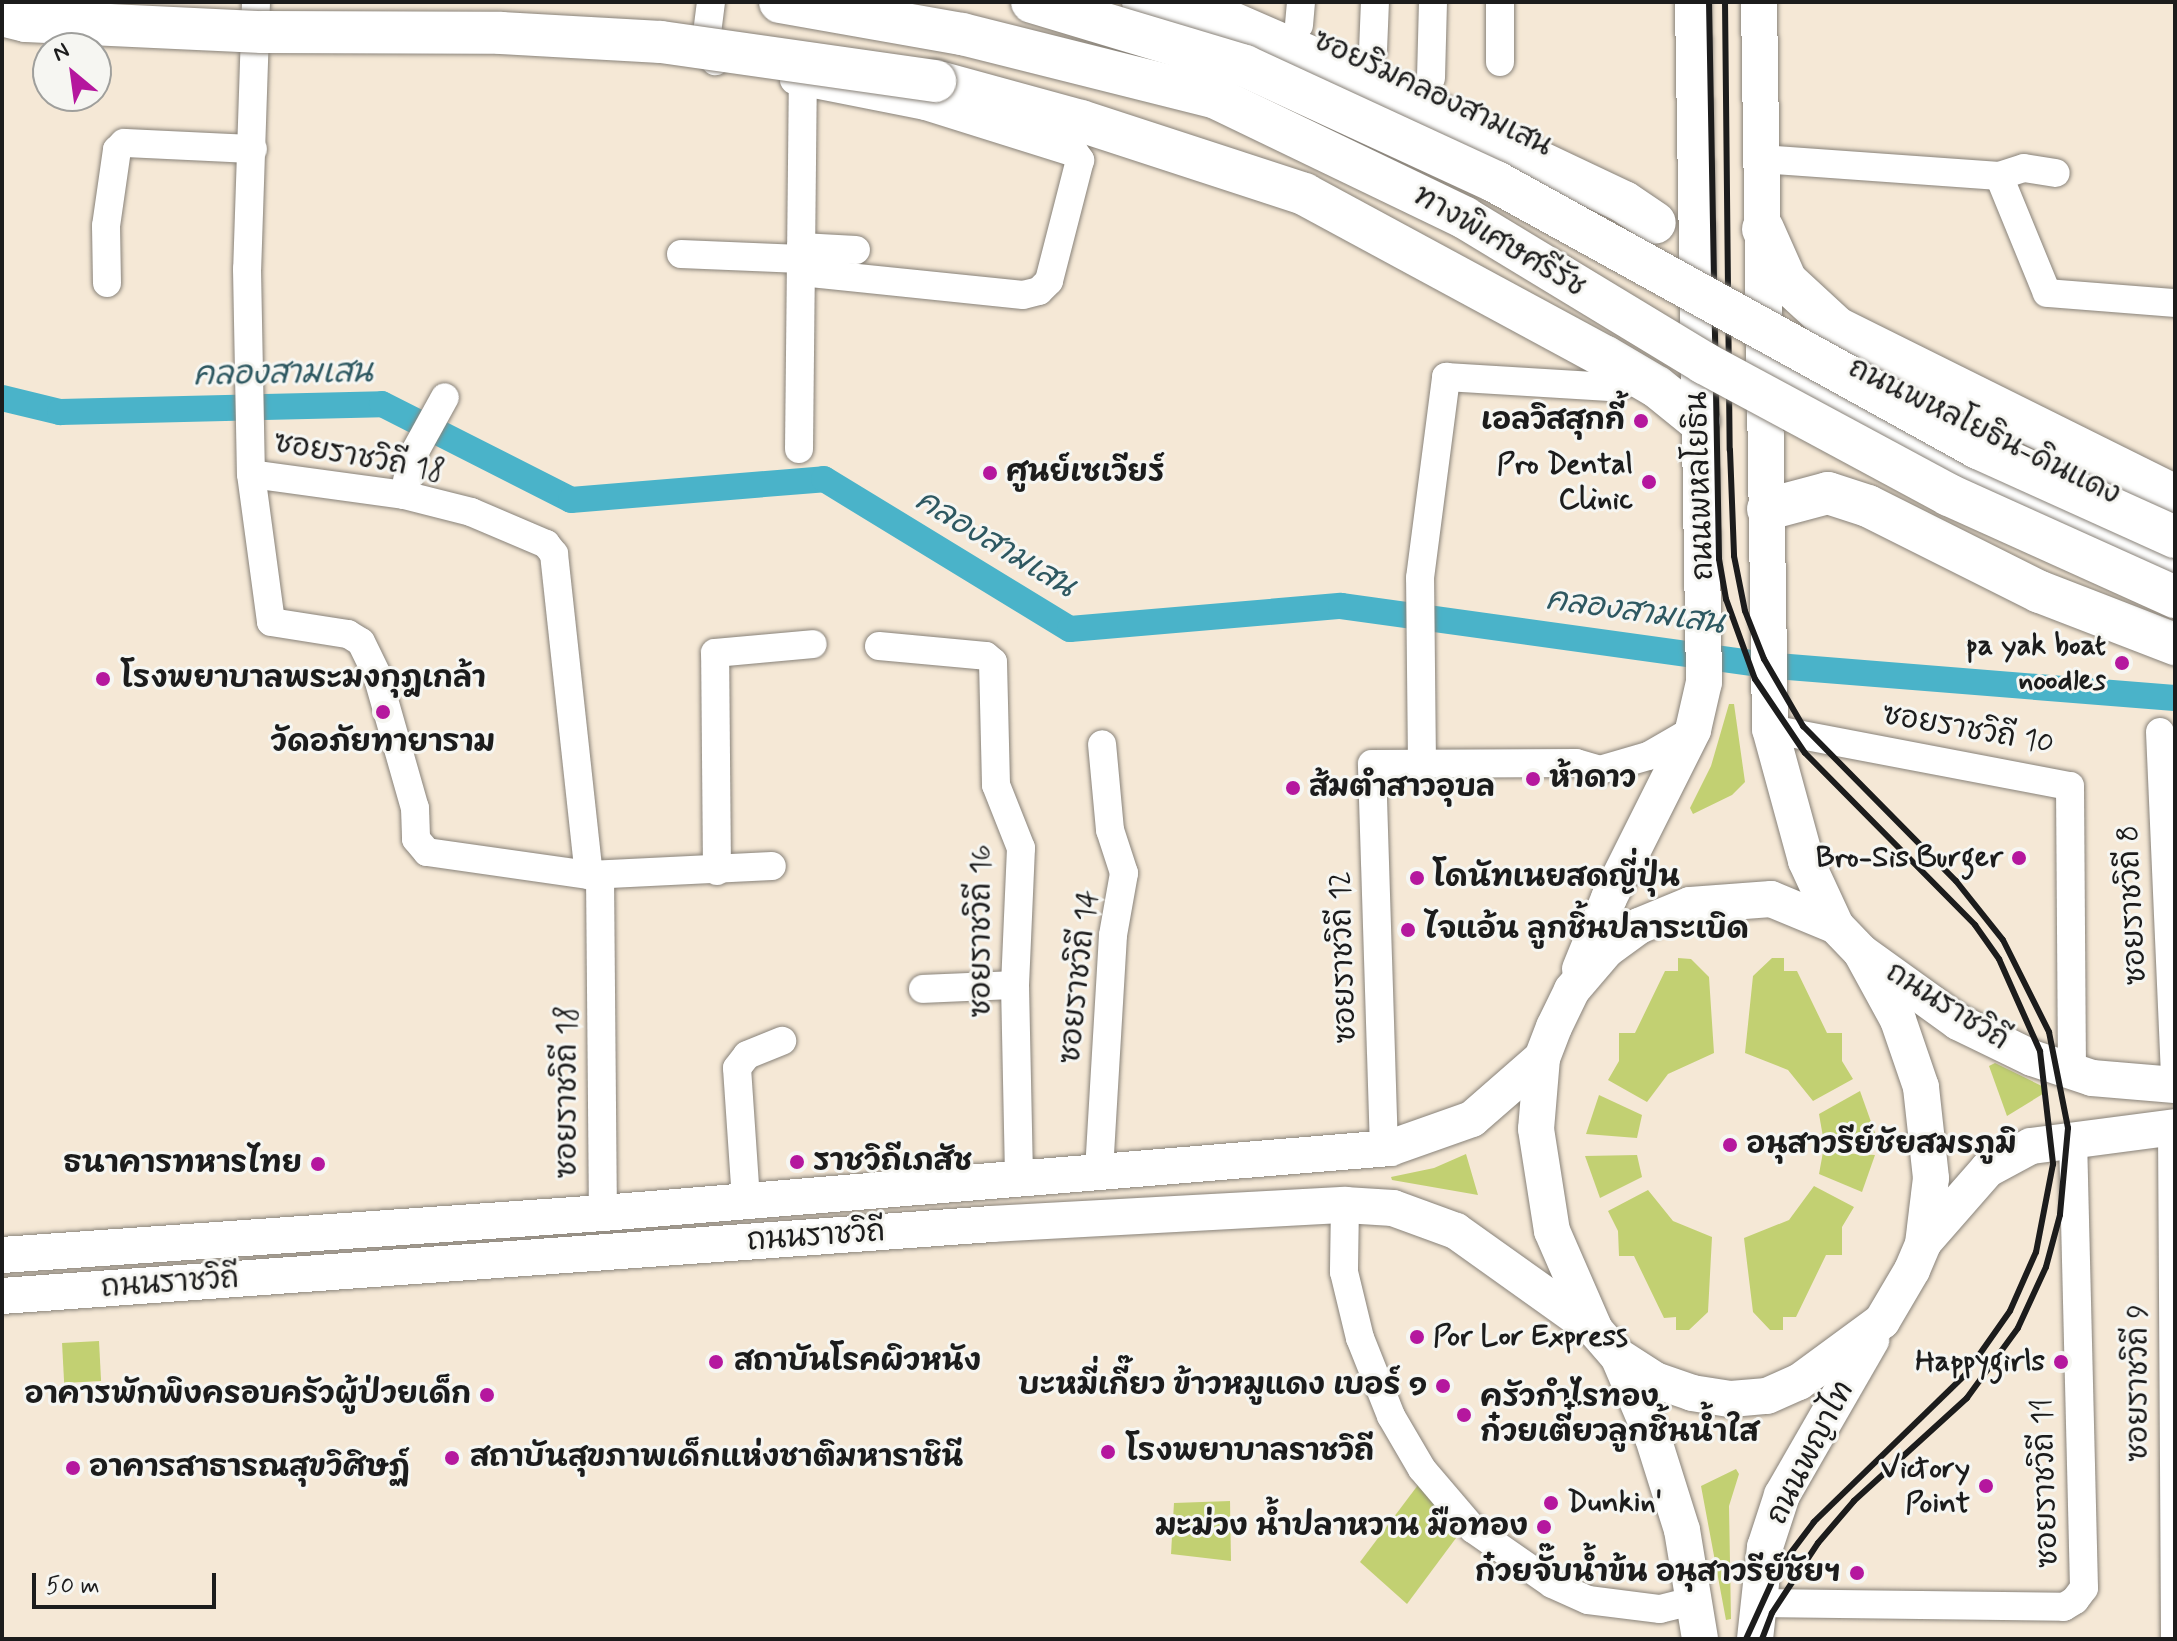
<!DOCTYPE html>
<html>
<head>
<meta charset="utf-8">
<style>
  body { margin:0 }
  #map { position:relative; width:2177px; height:1641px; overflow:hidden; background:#f5e8d6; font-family:Mynerve,"Playpen Sans Thai",sans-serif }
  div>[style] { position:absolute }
  .green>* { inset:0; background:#c2d072; transform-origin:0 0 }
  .canal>* { height:26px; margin:-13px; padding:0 13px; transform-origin:13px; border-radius:13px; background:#4ab3c9 }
  .roads { filter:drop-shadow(0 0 2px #888279) drop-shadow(0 0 2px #888279) }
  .minor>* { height:28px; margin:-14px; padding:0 14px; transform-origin:14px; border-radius:14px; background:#fff }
  .major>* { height:36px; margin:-18px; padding:0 18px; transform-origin:18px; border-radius:18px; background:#fff }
  .highway>* { height:42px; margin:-21px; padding:0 21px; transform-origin:21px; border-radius:21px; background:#fff }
  .rail>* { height:6px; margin:-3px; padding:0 3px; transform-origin:3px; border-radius:3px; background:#1c1c1c }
  .bridges { filter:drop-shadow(0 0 2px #888279) drop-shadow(0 0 2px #888279) }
  .highway-bridge>* { height:42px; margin:-21px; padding:0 21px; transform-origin:21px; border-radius:21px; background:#fff }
  .dots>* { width:22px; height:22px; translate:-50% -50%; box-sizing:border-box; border:4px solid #f6f6f2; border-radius:50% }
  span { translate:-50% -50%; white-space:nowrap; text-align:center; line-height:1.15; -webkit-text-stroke:6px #f6f6f2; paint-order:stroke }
  .street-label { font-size:30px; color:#1c1c1c }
  .poi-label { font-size:30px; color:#1c1c1c; font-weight:700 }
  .right { translate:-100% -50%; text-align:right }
  .left { translate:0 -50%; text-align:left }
  .water-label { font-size:32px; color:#2e5861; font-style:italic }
  .frame { position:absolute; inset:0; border:4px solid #1c1c1c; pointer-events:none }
  .north { position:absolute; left:32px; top:32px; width:80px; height:80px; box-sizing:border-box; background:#f6f6f2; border:2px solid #9f9f9c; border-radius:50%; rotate:331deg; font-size:22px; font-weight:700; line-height:32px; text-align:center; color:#1c1c1c }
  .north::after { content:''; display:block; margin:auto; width:28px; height:36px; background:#b5179e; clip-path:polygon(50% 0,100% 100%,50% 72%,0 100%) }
  .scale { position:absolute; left:32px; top:1573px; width:184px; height:36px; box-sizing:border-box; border:4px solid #1c1c1c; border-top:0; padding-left:10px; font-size:24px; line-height:28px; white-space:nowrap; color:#1c1c1c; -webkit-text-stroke:6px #f6f6f2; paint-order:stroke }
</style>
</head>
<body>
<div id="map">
  <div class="green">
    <div style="clip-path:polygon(1729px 704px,1734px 704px,1745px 782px,1732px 795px,1693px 814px,1690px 808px,1711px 766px)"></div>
    <div style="clip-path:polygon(1678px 958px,1691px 959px,1709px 977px,1714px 1053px,1668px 1074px,1647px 1102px,1608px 1080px,1619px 1061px,1619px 1033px,1635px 1033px,1665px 971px,1678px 971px)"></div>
    <div style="clip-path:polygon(1772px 958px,1784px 958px,1784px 971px,1797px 971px,1827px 1033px,1842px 1033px,1842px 1061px,1853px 1079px,1813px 1101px,1788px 1070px,1745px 1053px,1753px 976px)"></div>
    <div style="clip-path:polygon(1995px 1063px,2046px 1088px,2046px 1092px,2007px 1116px,1989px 1066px)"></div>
    <div style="clip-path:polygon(1860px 1091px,1875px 1133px,1823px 1137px,1819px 1114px)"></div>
    <div style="clip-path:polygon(1599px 1095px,1642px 1115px,1637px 1138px,1586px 1134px)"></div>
    <div style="clip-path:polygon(1823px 1152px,1875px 1155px,1862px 1192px,1819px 1174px)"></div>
    <div style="clip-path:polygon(1466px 1154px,1478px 1195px,1392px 1180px,1391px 1177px,1434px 1168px)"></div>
    <div style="clip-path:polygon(1637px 1155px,1642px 1177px,1600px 1198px,1585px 1156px)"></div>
    <div style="clip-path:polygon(1814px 1186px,1854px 1207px,1842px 1227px,1842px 1255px,1826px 1255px,1796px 1317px,1783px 1317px,1783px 1330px,1770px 1330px,1753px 1312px,1744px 1238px,1789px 1220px)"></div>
    <div style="clip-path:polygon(1648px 1190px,1673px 1221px,1712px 1237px,1708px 1312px,1689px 1330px,1676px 1330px,1676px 1317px,1664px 1318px,1634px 1256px,1619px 1256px,1618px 1231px,1608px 1211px)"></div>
    <div style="left:99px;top:1341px;width:40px;height:37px;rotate:87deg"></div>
    <div style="clip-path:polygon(1736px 1469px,1739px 1474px,1729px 1506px,1731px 1619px,1726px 1620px,1701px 1486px)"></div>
    <div style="clip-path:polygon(1418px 1485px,1462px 1530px,1407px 1604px,1360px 1562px)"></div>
    <div style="clip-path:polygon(1230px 1501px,1231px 1561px,1171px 1554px,1174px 1503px)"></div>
  </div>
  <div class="canal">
    <div style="left:2px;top:398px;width:60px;rotate:13.6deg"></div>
    <div style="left:60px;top:412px;width:322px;rotate:-1.4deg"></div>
    <div style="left:382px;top:404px;width:212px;rotate:26.9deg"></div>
    <div style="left:571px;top:500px;width:254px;rotate:-4.7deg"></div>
    <div style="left:824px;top:479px;width:288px;rotate:31.4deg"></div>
    <div style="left:1070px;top:629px;width:272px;rotate:-4.9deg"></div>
    <div style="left:1341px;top:606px;width:439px;rotate:7.9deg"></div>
    <div style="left:1776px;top:666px;width:400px;rotate:4.6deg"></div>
  </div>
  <div class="roads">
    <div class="minor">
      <div style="left:256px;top:2px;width:267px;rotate:91.9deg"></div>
      <div style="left:247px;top:269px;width:205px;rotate:88.9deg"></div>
      <div style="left:251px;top:474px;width:149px;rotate:82.3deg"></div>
      <div style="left:271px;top:622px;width:78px;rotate:8.9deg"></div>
      <div style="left:348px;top:634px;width:15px;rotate:32deg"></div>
      <div style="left:361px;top:642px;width:37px;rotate:64deg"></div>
      <div style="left:377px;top:675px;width:138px;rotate:74.1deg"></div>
      <div style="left:415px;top:808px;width:31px;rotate:88deg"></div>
      <div style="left:416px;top:839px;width:17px;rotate:50deg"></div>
      <div style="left:427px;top:852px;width:164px;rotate:8.1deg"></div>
      <div style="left:589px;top:875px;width:183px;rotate:-2.8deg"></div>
      <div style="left:711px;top:2px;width:47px;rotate:97.3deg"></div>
      <div style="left:705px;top:49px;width:16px;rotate:50deg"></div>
      <div style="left:1136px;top:2px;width:71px;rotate:22.2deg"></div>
      <div style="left:1299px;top:25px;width:23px;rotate:-85deg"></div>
      <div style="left:1373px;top:51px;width:49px;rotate:-87.7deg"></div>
      <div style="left:1500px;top:62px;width:60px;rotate:-90deg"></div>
      <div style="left:1431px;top:78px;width:76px;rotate:-88.5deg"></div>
      <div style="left:794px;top:80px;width:134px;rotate:11.2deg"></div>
      <div style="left:925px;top:106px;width:157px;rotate:17.4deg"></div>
      <div style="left:1075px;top:153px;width:9px;rotate:54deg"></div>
      <div style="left:1080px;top:160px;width:125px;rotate:104.4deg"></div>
      <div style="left:1049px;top:281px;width:14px;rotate:135deg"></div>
      <div style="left:1039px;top:291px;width:16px;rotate:166deg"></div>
      <div style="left:1023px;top:295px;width:223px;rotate:-174.1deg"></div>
      <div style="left:1761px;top:159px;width:239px;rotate:4.1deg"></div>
      <div style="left:1999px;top:176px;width:126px;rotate:67.7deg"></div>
      <div style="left:2047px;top:293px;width:128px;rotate:4.5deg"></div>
      <div style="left:1999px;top:176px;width:26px;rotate:-18deg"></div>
      <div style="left:2024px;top:168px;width:32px;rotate:9deg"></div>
      <div style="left:801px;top:247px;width:55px;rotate:3.1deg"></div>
      <div style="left:681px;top:254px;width:120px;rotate:2.4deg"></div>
      <div style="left:107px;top:283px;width:57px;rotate:-91deg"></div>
      <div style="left:106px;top:226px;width:77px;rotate:-81.8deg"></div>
      <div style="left:117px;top:150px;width:10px;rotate:-45deg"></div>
      <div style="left:124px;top:143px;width:129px;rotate:2.7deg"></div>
      <div style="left:1765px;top:361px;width:276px;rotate:27.7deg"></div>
      <div style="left:2009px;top:489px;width:181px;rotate:23.4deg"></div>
      <div style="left:799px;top:449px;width:367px;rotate:-89.4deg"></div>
      <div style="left:251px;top:474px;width:154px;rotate:7.8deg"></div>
      <div style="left:404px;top:495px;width:69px;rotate:14.2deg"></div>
      <div style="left:471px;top:512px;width:82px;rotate:23.1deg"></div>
      <div style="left:546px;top:544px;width:13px;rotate:51deg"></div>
      <div style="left:554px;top:554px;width:323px;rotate:83.8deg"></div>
      <div style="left:404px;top:495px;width:39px;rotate:-78deg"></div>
      <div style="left:412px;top:457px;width:68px;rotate:-61.2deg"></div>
      <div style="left:879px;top:646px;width:107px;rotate:5.3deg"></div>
      <div style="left:986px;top:656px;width:9px;rotate:41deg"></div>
      <div style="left:993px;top:662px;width:123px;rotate:88.6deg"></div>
      <div style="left:996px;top:785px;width:68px;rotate:68.4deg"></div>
      <div style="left:1021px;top:848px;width:137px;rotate:92.5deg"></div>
      <div style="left:1015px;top:985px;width:192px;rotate:88.8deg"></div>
      <div style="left:1770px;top:729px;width:305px;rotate:10.8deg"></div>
      <div style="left:2070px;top:786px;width:276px;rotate:89.6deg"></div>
      <div style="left:2160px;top:732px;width:342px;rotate:87.5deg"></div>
      <div style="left:1422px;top:764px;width:186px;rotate:-90.6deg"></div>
      <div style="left:1420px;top:578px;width:203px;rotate:-82.6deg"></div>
      <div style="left:1446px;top:377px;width:164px;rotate:3.5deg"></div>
      <div style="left:1610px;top:387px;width:35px;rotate:-13deg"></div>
      <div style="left:717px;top:871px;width:218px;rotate:-90.5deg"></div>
      <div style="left:715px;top:653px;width:98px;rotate:-5.2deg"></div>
      <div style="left:600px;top:875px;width:338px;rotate:89.5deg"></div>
      <div style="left:923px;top:989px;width:92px;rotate:-2.5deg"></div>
      <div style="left:2172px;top:1127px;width:512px;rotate:89.66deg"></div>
      <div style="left:1384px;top:1149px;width:385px;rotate:-91.8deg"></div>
      <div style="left:1372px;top:764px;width:204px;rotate:-0.3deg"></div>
      <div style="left:1576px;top:763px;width:25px;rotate:16deg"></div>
      <div style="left:1600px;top:770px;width:50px;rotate:-16.3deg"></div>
      <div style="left:1648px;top:756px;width:52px;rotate:-30deg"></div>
      <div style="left:1099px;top:1171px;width:236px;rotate:-86.6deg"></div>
      <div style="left:1113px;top:935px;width:63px;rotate:-79.9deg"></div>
      <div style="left:1124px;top:873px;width:45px;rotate:-108deg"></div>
      <div style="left:1110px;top:830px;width:86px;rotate:-95.3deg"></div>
      <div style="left:746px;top:1200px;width:132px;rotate:-93.9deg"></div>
      <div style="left:737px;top:1068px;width:16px;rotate:-52deg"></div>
      <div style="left:747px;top:1055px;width:38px;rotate:-22deg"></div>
      <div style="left:1345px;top:1205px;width:67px;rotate:90.9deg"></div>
      <div style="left:1344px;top:1272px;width:68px;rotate:76.4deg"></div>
      <div style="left:1360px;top:1338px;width:84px;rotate:68.3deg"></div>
      <div style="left:1391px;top:1416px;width:61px;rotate:59.7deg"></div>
      <div style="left:1422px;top:1469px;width:79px;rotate:49.6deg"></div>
      <div style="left:1473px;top:1529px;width:96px;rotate:34.8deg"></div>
      <div style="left:1552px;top:1584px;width:39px;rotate:24deg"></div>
      <div style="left:1588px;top:1600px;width:73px;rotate:7.1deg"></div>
      <div style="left:1660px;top:1609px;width:37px;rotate:-14deg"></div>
      <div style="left:1757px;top:1603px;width:307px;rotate:0.7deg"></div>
      <div style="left:2064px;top:1607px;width:13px;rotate:-32deg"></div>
      <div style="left:2075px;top:1600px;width:15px;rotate:-53deg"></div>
      <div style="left:2084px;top:1588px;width:451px;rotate:-91.4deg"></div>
    </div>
    <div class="major">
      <div style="left:1759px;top:2px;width:727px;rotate:89.13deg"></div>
      <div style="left:1770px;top:729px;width:137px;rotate:74.7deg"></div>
      <div style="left:1806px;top:861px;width:72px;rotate:65.2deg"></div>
      <div style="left:1836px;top:926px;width:36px;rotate:46deg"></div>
      <div style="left:1861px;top:952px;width:120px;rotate:35.8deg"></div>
      <div style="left:1958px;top:1022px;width:82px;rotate:25.9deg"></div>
      <div style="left:2032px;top:1058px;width:63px;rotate:18.4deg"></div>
      <div style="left:2092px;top:1078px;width:83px;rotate:4.8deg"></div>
      <div style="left:1836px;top:926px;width:70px;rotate:-157.4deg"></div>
      <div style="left:1771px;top:899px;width:81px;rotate:175.8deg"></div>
      <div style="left:1690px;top:905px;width:55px;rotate:157.6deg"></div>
      <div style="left:1639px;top:926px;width:39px;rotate:144deg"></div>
      <div style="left:1607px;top:949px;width:54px;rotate:130.5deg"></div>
      <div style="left:1572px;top:990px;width:41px;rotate:115.9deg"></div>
      <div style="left:1554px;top:1027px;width:33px;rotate:111deg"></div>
      <div style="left:1542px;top:1058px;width:71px;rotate:94.8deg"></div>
      <div style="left:1536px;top:1129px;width:103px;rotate:81.1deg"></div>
      <div style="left:1552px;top:1231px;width:108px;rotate:66.5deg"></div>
      <div style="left:1595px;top:1330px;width:35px;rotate:49deg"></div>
      <div style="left:1618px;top:1356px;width:44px;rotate:33deg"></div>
      <div style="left:1655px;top:1380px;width:39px;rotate:19deg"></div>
      <div style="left:1692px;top:1393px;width:39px;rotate:9deg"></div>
      <div style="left:1731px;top:1399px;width:36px;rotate:-5deg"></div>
      <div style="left:1767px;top:1396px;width:35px;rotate:-24deg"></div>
      <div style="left:1799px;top:1382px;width:103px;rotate:-36.3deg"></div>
      <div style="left:1882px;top:1321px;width:59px;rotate:-59.5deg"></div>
      <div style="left:1912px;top:1270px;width:28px;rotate:-67deg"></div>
      <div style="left:1923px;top:1244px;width:66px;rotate:-83.1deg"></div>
      <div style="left:1931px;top:1178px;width:92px;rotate:-96.3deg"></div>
      <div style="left:1921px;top:1087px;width:71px;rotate:-108.9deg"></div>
      <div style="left:1898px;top:1020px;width:77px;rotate:-118.6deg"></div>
      <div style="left:1580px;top:969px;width:77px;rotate:-67.8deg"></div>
      <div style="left:1609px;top:898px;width:188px;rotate:-63.4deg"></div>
      <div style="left:1693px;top:730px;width:49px;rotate:-77.1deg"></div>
      <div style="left:1704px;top:682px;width:680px;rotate:-90.93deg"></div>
      <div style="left:1924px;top:1242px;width:97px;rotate:-48.8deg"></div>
      <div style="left:1988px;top:1169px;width:49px;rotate:-28.1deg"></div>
      <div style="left:2031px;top:1146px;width:145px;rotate:-7.5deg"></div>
      <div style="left:2px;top:1255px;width:602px;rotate:-4deg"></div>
      <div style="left:603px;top:1213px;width:790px;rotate:-4.72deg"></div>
      <div style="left:1390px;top:1148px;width:87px;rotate:-19.5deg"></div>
      <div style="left:1472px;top:1119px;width:93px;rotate:-41.1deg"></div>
      <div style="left:2px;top:1296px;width:992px;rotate:-4.16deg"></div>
      <div style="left:991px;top:1224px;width:355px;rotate:-3.1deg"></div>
      <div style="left:1345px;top:1205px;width:48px;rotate:3.6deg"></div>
      <div style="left:1393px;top:1208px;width:67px;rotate:20.1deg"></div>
      <div style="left:1456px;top:1231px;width:171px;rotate:35.5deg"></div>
      <div style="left:1618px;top:1356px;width:89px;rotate:66.9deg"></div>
      <div style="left:1653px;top:1438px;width:96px;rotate:72.5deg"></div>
      <div style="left:1682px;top:1530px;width:110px;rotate:80.6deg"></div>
      <div style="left:1755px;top:1639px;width:93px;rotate:-83.8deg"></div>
      <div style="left:1765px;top:1547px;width:55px;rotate:-71.9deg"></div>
      <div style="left:1782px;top:1495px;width:179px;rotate:-60.1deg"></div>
    </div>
    <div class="highway">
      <div style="left:1184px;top:2px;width:238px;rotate:23.5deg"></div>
      <div style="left:1402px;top:97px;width:246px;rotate:25.3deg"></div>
      <div style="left:1624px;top:202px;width:37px;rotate:34deg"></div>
      <div style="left:935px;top:81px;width:151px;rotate:15.3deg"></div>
      <div style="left:1081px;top:121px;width:235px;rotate:18.1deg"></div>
      <div style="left:1304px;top:194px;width:341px;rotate:28.4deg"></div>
      <div style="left:1604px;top:356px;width:61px;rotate:30.3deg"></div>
      <div style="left:1657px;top:387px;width:54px;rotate:39deg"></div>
      <div style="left:1763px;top:229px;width:57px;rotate:66.1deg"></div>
      <div style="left:1786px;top:281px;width:69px;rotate:42.7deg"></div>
      <div style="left:1837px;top:328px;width:377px;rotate:26.4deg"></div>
      <div style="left:1768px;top:509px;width:62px;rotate:-14.9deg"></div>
      <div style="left:1828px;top:493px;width:42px;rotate:18deg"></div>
      <div style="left:1868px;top:506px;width:192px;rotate:26.6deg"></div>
      <div style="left:2040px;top:592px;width:145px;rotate:21.1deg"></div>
    </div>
  </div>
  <div class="rail">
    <div style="left:1709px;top:2px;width:557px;rotate:88.97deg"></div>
    <div style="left:1719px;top:559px;width:41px;rotate:80.1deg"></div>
    <div style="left:1726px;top:599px;width:85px;rotate:70.1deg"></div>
    <div style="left:1755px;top:679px;width:89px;rotate:56deg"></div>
    <div style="left:1805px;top:753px;width:242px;rotate:45.3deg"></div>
    <div style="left:1975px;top:925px;width:42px;rotate:54.8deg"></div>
    <div style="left:1999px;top:959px;width:101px;rotate:66deg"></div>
    <div style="left:2040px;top:1051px;width:114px;rotate:83.4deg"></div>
    <div style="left:2053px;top:1164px;width:90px;rotate:100.9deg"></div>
    <div style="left:2036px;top:1252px;width:64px;rotate:113.8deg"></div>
    <div style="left:2010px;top:1311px;width:78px;rotate:125.1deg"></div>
    <div style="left:1965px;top:1375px;width:211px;rotate:135.8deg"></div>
    <div style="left:1814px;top:1522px;width:61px;rotate:127.1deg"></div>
    <div style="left:1777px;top:1571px;width:75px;rotate:114.5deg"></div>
    <div style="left:1725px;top:2px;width:448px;rotate:89.4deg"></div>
    <div style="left:1730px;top:450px;width:106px;rotate:87.8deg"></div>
    <div style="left:1734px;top:556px;width:56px;rotate:78.7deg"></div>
    <div style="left:1745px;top:611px;width:52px;rotate:68.4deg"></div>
    <div style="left:1764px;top:659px;width:78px;rotate:59.8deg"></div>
    <div style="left:1803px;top:726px;width:218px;rotate:45.4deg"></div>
    <div style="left:1956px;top:881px;width:75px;rotate:51.5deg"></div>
    <div style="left:2003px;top:940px;width:103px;rotate:63.4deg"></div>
    <div style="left:2049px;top:1032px;width:98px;rotate:78.8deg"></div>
    <div style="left:2068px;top:1128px;width:87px;rotate:95.3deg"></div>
    <div style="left:2060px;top:1215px;width:54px;rotate:105.1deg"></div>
    <div style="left:2046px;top:1267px;width:67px;rotate:114.7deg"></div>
    <div style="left:2018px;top:1328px;width:87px;rotate:126.1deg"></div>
    <div style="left:1967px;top:1398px;width:153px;rotate:137.7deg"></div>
    <div style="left:1854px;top:1501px;width:55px;rotate:130.6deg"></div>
    <div style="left:1818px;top:1543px;width:84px;rotate:123.3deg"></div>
    <div style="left:1772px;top:1613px;width:28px;rotate:111deg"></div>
  </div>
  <div class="bridges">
    <div class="highway-bridge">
      <div style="left:780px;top:2px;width:185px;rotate:10deg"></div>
      <div style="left:962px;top:34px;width:262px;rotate:14.1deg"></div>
      <div style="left:1216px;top:98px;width:276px;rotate:25.7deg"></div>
      <div style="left:1465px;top:218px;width:280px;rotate:31.2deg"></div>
      <div style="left:1704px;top:363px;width:278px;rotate:28.3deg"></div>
      <div style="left:1949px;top:495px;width:248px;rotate:24.3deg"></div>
      <div style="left:1032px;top:2px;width:222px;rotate:16.7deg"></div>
      <div style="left:1245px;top:66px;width:277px;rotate:24.8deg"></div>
      <div style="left:1496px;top:182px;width:551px;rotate:28.89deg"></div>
      <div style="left:1978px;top:448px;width:216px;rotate:24.3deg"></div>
      <div style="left:2px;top:15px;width:25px;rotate:14deg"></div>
      <div style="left:26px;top:21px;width:236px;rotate:2.7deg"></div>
      <div style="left:262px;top:32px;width:239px;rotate:0.2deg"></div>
      <div style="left:501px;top:33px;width:160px;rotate:3.2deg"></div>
      <div style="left:661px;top:42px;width:277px;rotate:8.1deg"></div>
    </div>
  </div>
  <div class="dots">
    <div style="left:1641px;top:421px;background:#b5179e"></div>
    <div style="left:990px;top:473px;background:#b5179e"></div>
    <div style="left:1649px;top:482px;background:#b5179e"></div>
    <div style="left:2122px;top:663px;background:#b5179e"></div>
    <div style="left:103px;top:679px;background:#b5179e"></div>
    <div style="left:383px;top:712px;background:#b5179e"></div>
    <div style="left:1533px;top:779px;background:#b5179e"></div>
    <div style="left:1293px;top:788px;background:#b5179e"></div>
    <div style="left:2019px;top:858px;background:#b5179e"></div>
    <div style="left:1417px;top:878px;background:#b5179e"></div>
    <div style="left:1408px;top:930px;background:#b5179e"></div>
    <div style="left:1730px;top:1145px;background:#b5179e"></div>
    <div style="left:797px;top:1162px;background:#b5179e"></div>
    <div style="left:318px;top:1164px;background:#b5179e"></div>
    <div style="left:1417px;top:1337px;background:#b5179e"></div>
    <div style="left:716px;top:1362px;background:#b5179e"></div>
    <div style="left:2061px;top:1362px;background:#b5179e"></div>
    <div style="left:1443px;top:1386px;background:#b5179e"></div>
    <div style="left:487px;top:1395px;background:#b5179e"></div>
    <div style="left:1464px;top:1415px;background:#b5179e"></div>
    <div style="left:1108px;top:1452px;background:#b5179e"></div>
    <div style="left:452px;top:1458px;background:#b5179e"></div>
    <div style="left:73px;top:1468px;background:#b5179e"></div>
    <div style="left:1986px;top:1486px;background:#b5179e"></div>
    <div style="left:1551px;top:1503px;background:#b5179e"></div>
    <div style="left:1544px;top:1527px;background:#b5179e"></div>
    <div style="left:1857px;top:1573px;background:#b5179e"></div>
  </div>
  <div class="street-label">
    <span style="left:1432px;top:94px;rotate:25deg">ซอยริมคลองสามเสน</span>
    <span style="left:1499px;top:242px;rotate:30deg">ทางพิเศษศรีรัช</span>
    <span style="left:1984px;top:432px;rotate:26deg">ถนนพหลโยธิน-ดินแดง</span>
    <span style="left:359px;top:458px;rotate:10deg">ซอยราชวิถี 18</span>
    <span style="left:1701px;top:486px;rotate:-92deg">ถนนพหลโยธิน</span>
    <span style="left:1968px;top:730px;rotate:10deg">ซอยราชวิถี 10</span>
    <span style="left:2133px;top:905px;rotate:-93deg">ซอยราชวิถี 8</span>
    <span style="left:982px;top:931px;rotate:-90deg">ซอยราชวิถี 16</span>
    <span style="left:1344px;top:957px;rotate:-92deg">ซอยราชวิถี 12</span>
    <span style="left:1080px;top:977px;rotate:-84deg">ซอยราชวิถี 14</span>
    <span style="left:1947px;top:1007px;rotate:32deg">ถนนราชวิถี</span>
    <span style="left:568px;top:1092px;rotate:-90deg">ซอยราชวิถี 18</span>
    <span style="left:816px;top:1237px;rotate:-4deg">ถนนราชวิถี</span>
    <span style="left:170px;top:1284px;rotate:-4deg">ถนนราชวิถี</span>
    <span style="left:2139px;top:1383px;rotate:-90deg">ซอยราชวิถี 9</span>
    <span style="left:1811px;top:1453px;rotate:-63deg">ถนนพญาไท</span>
    <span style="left:2046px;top:1483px;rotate:-92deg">ซอยราชวิถี 11</span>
  </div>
  <div class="poi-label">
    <span class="right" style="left:1625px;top:421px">เอลวิสสุกกี้</span>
    <span class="right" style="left:1633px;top:482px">Pro Dental<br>Clinic</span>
    <span class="left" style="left:1006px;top:473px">ศูนย์เซเวียร์</span>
    <span class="right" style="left:2106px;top:663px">pa yak boat<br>noodles</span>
    <span class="left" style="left:121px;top:679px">โรงพยาบาลพระมงกุฎเกล้า</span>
    <span style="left:383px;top:743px">วัดอภัยทายาราม</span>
    <span class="left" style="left:1549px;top:779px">ห้าดาว</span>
    <span class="left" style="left:1309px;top:788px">ส้มตำสาวอุบล</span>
    <span class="right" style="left:2003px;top:858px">Bro-Sis Burger</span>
    <span class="left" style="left:1433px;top:878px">โดนัทเนยสดญี่ปุ่น</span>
    <span class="left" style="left:1424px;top:930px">ไจแอ้น ลูกชิ้นปลาระเบิด</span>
    <span class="left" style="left:1746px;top:1145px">อนุสาวรีย์ชัยสมรภูมิ</span>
    <span class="left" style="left:813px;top:1162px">ราชวิถีเภสัช</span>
    <span class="right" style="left:302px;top:1164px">ธนาคารทหารไทย</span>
    <span class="left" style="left:1433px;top:1337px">Por Lor Express</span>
    <span class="left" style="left:734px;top:1362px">สถาบันโรคผิวหนัง</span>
    <span class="right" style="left:2045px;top:1362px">Happygirls</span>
    <span class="right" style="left:1427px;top:1386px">บะหมี่เกี๊ยว ข้าวหมูแดง เบอร์ ๑</span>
    <span class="right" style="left:471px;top:1395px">อาคารพักพิงครอบครัวผู้ป่วยเด็ก</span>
    <span class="left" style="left:1480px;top:1415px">ครัวกำไรทอง<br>ก๋วยเตี๋ยวลูกชิ้นน้ำใส</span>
    <span class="left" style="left:1126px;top:1452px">โรงพยาบาลราชวิถี</span>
    <span class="left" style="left:470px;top:1458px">สถาบันสุขภาพเด็กแห่งชาติมหาราชินี</span>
    <span class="left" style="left:89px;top:1468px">อาคารสาธารณสุขวิศิษฏ์</span>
    <span class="right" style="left:1970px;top:1486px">Victory<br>Point</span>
    <span class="left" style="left:1567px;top:1503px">Dunkin'</span>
    <span class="right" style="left:1528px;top:1527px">มะม่วง น้ำปลาหวาน มือทอง</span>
    <span class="right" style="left:1841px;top:1573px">ก๋วยจั๊บน้ำข้น อนุสาวรีย์ชัยฯ</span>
  </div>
  <div class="water-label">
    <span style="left:283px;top:374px;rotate:-1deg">คลองสามเสน</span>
    <span style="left:995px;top:544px;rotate:31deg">คลองสามเสน</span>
    <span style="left:1635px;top:612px;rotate:8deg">คลองสามเสน</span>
  </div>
  <div class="frame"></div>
  <div class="north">N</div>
  <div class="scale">50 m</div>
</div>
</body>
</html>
